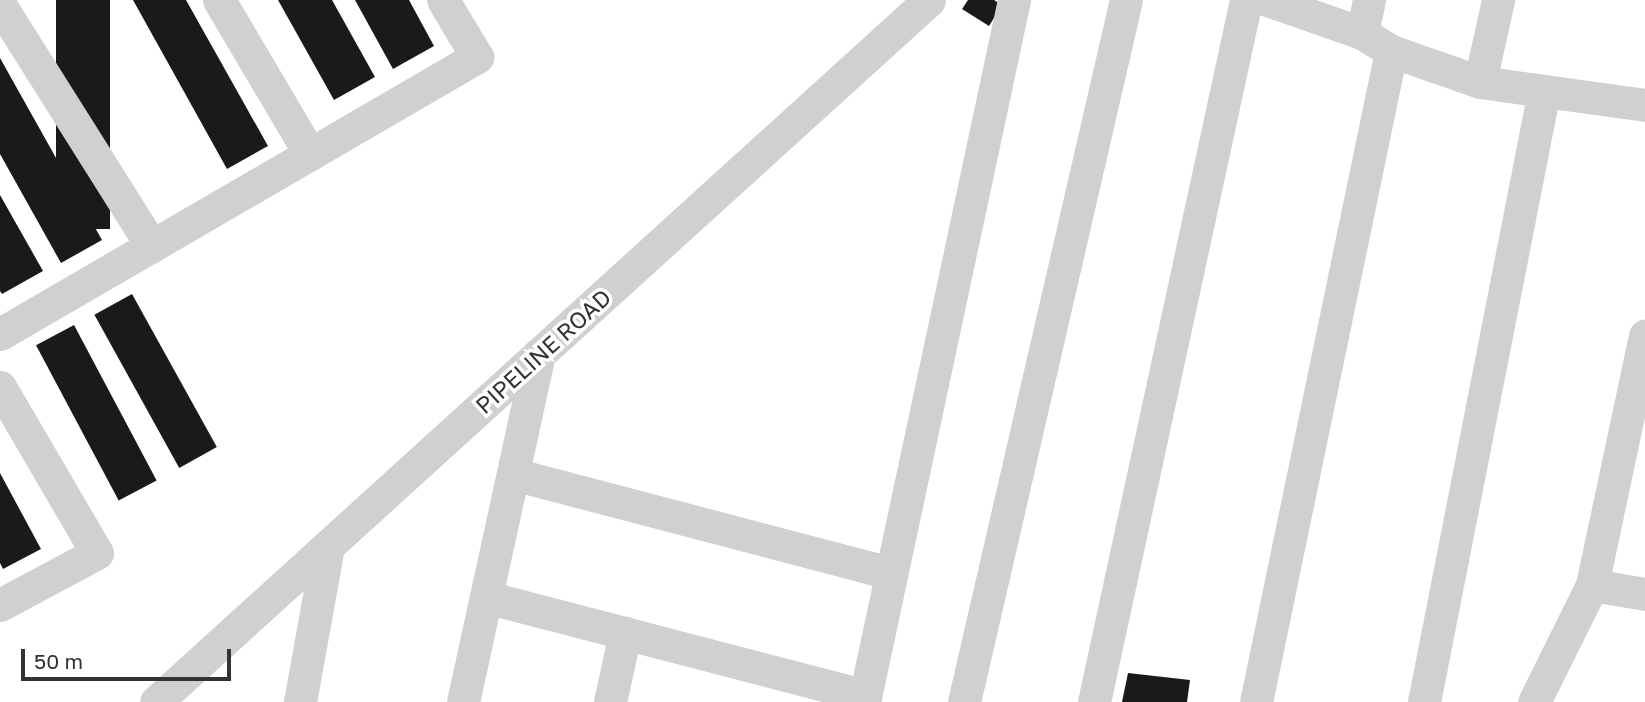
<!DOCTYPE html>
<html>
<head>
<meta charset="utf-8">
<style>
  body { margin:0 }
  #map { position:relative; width:1645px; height:702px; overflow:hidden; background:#fff; font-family:"Golos Text",sans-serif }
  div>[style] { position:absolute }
  .building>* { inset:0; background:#1a1a1a; transform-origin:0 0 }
  .minor>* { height:33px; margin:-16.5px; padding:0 16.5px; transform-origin:16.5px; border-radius:16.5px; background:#d0d0d0 }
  span { translate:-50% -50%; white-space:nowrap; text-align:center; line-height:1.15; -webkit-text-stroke:7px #fff; paint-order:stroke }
  .street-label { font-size:23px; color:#333 }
  .scale { position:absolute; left:21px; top:649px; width:210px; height:32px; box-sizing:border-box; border:4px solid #333; border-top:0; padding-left:9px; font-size:21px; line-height:24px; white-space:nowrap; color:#333; -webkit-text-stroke:5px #fff; paint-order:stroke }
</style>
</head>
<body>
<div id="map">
  <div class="building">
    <div style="left:56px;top:0;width:54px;height:229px"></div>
    <div style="clip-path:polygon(133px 0,186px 0,268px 146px,227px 169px)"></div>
    <div style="clip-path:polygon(278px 0,332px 0,375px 77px,334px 100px)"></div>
    <div style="clip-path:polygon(355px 0,409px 0,434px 46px,393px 69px)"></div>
    <div style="clip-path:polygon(968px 0,994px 0,1002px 5px,989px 26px,962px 9px)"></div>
    <div style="clip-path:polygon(0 58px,102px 240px,61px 263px,0 154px)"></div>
    <div style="clip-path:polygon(0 195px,43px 271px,2px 294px,0 291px)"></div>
    <div style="left:132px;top:294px;width:175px;height:43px;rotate:61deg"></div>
    <div style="left:74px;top:325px;width:176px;height:43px;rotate:62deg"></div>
    <div style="clip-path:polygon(0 473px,41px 549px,3px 569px,0 563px)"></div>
    <div style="clip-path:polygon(1128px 673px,1190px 680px,1187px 702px,1122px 702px)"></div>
  </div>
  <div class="minor">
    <div style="left:219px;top:0;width:179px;rotate:59.4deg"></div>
    <div style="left:1267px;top:0;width:101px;rotate:19.2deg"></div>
    <div style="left:1362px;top:33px;width:34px;rotate:32deg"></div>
    <div style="left:1391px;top:51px;width:94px;rotate:19.2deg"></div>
    <div style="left:1480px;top:82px;width:167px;rotate:7.9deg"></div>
    <div style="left:0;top:5px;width:285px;rotate:57.8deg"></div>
    <div style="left:1362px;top:33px;width:34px;rotate:-78deg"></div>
    <div style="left:1480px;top:82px;width:84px;rotate:-77.6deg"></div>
    <div style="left:0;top:334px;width:552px;rotate:-30.14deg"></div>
    <div style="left:477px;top:57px;width:66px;rotate:-120.8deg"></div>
    <div style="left:0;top:387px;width:192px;rotate:59.7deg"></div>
    <div style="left:97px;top:553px;width:110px;rotate:151.8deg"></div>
    <div style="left:513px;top:474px;width:390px;rotate:14.7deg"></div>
    <div style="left:1592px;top:585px;width:54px;rotate:9.6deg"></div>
    <div style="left:486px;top:597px;width:392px;rotate:14.6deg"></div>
    <div style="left:156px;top:702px;width:1044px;rotate:-42.24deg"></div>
    <div style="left:300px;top:702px;width:158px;rotate:-79.8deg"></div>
    <div style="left:463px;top:702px;width:356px;rotate:-77.7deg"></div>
    <div style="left:610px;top:702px;width:71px;rotate:-77.7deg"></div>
    <div style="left:864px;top:702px;width:718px;rotate:-77.94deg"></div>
    <div style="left:964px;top:702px;width:720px;rotate:-77.01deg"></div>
    <div style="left:1094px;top:702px;width:718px;rotate:-77.78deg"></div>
    <div style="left:1256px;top:702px;width:665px;rotate:-78.28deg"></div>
    <div style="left:1424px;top:702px;width:623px;rotate:-78.89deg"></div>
    <div style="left:1534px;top:702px;width:131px;rotate:-63.6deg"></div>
    <div style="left:1592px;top:585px;width:255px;rotate:-78deg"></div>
  </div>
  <div class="street-label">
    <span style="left:543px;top:351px;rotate:-42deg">PIPELINE ROAD</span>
  </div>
  <div class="scale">50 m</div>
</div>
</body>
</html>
